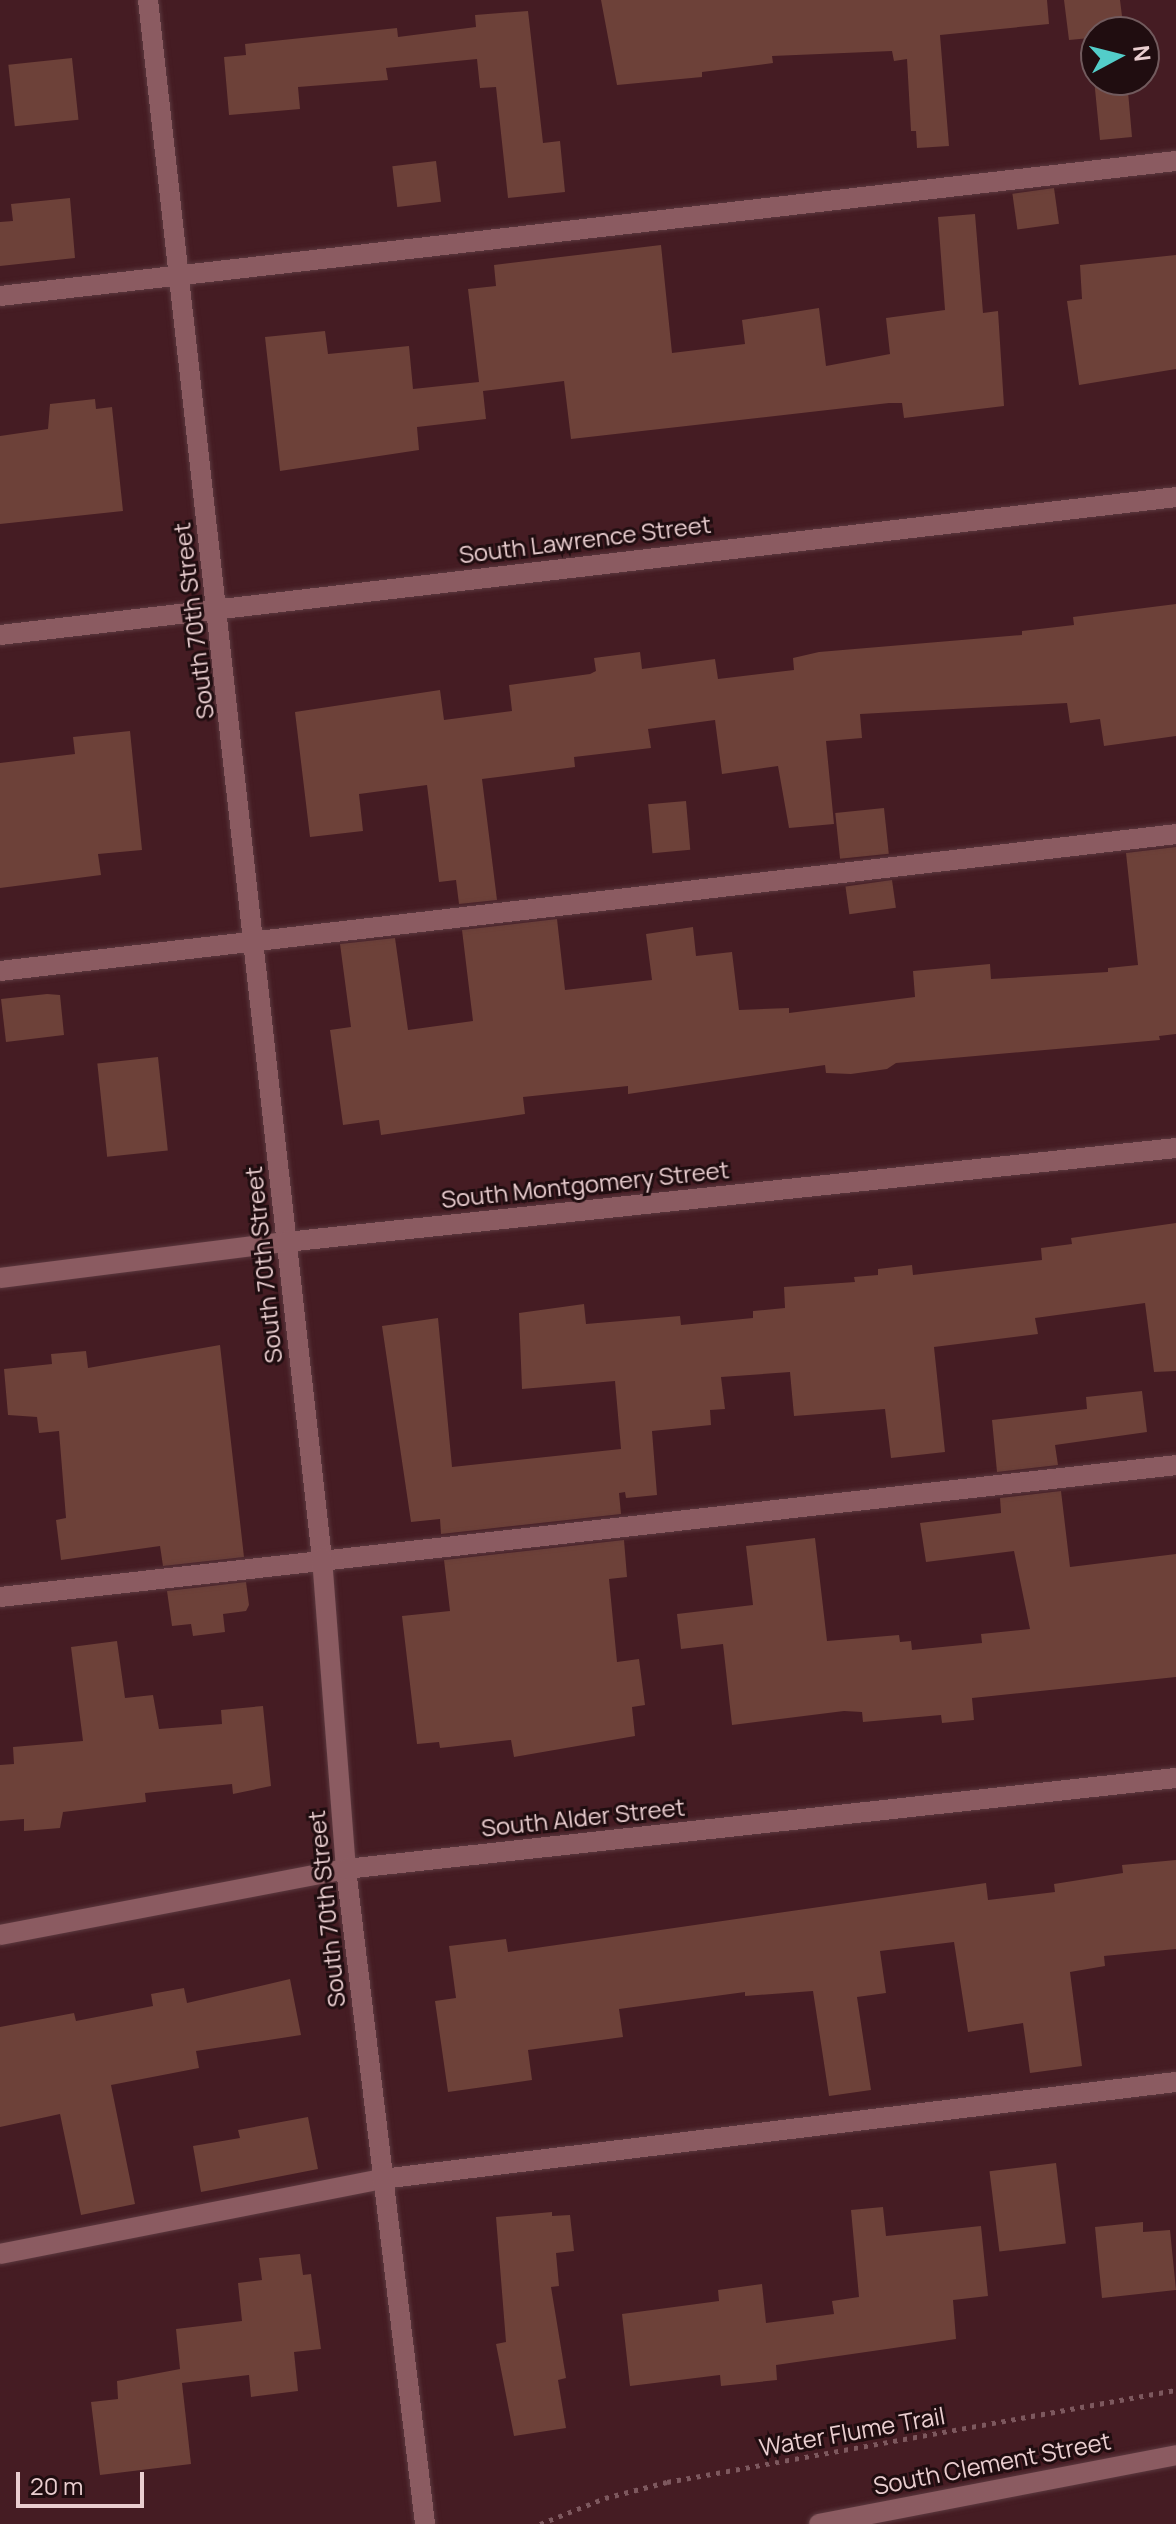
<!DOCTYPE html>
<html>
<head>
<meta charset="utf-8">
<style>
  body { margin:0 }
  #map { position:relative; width:1176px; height:2524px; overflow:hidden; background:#451c23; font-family:Manrope,sans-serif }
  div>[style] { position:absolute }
  .building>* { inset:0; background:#6d4139; transform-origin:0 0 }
  .path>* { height:5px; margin-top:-2.5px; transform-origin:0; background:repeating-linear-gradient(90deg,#7d585e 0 4px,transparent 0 10px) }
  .roads { filter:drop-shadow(0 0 2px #5c393f) drop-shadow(0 0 2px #5c393f) }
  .lane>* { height:20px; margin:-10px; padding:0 10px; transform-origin:10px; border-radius:10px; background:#8b5b61 }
  .street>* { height:20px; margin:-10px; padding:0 10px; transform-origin:10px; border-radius:10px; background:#8b5b61 }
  span { translate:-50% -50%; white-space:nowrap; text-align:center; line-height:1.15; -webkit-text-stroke:6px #200d10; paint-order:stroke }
  .street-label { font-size:24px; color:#eaced0 }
  .north { position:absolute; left:1080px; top:16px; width:80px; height:80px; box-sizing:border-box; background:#200d10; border:2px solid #715a5d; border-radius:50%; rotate:83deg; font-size:22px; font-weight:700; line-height:32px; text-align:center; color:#eaced0 }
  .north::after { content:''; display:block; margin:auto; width:28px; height:36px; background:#53cdc9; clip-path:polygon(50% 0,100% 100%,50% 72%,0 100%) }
  .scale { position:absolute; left:16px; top:2472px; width:128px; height:36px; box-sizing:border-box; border:4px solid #eaced0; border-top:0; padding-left:10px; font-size:24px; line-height:28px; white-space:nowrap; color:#eaced0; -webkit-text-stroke:6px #200d10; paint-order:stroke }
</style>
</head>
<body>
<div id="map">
  <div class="building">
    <div style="clip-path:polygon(601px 0,1047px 0,1049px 24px,940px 35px,949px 146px,917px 148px,916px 131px,911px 131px,907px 59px,894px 61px,892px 51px,772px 56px,773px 63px,702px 72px,702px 77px,617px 85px)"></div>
    <div style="clip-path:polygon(1064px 0,1120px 0,1124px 32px,1096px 32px,1096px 80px,1127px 80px,1132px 137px,1100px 140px,1090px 38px,1069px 40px)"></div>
    <div style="clip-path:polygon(528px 11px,543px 143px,560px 141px,565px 192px,508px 198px,496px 87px,480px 88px,477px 59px,386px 68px,388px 80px,298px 87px,300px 109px,229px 115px,224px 57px,246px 55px,245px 44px,397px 28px,398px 37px,476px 27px,475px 15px)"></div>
    <div style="left:72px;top:58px;width:62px;height:64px;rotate:84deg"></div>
    <div style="left:436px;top:161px;width:41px;height:44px;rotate:83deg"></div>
    <div style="left:1054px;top:188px;width:36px;height:42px;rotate:82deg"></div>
    <div style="clip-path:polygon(70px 198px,75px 258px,0 266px,0 222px,13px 221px,11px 204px)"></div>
    <div style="clip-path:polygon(975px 214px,983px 313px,998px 311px,1004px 406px,904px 418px,902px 403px,889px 403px,571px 439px,564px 381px,483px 391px,486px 419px,417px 427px,419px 450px,280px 471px,265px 337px,325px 331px,328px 354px,409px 346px,413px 389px,479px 382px,468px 289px,496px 286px,494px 265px,661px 245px,672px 353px,745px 344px,742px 320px,819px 308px,826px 366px,890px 354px,886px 318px,945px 310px,938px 217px)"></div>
    <div style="clip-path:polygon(1176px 255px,1176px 369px,1079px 385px,1067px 301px,1082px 299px,1080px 265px)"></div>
    <div style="clip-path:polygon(95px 399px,96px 409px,112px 407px,123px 511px,0 524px,0 436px,48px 429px,50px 404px)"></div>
    <div style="clip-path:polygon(1176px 604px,1176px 736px,1104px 746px,1100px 719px,1070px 723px,1067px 703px,860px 714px,862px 738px,826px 741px,834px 824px,789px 828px,778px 766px,722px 774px,715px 720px,648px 729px,651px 748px,574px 757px,575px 767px,482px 779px,497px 900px,459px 904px,456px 880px,439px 882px,427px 785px,359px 794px,363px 831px,310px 837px,295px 712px,440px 690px,444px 720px,512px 711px,509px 685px,590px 674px,596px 671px,594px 658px,640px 652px,642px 669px,715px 659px,718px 679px,794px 670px,793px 658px,819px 652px,1022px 635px,1022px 631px,1074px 625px,1073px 617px)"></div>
    <div style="clip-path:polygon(130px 731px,142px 850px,98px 854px,101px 875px,0 888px,0 763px,75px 754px,73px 737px)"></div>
    <div style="left:686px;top:801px;width:49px;height:38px;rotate:85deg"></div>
    <div style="left:884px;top:808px;width:46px;height:49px;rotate:84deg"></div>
    <div style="clip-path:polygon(1176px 847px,1176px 1034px,1159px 1036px,1160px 1040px,896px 1063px,887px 1069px,851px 1074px,826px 1073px,825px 1065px,628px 1094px,628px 1086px,523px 1097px,525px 1114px,381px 1135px,379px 1120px,343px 1125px,330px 1030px,351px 1027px,340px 944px,395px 938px,408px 1030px,473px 1021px,462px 930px,557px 919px,565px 990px,652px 980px,646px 934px,693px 927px,696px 956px,732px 952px,739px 1010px,789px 1008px,789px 1013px,915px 997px,913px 971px,990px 964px,991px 979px,1108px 972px,1108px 968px,1138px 965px,1126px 853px)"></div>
    <div style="left:892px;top:880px;width:28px;height:47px;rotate:82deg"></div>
    <div style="clip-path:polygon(47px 994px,60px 995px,64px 1035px,6px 1042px,1px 999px)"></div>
    <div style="left:158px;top:1057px;width:94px;height:61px;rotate:84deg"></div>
    <div style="clip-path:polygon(1176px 1223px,1176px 1371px,1154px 1372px,1145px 1303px,1035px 1318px,1038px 1334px,934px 1347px,945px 1452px,891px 1458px,885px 1409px,794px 1416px,790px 1372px,721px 1377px,725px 1409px,710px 1410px,711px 1425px,652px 1431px,657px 1495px,626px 1498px,625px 1492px,619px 1493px,621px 1514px,441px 1534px,440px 1519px,411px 1522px,382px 1326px,438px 1318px,452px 1467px,621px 1449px,615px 1381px,522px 1389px,519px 1313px,584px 1304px,586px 1324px,680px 1316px,681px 1325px,753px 1318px,753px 1311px,785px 1308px,784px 1287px,855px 1282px,854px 1277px,878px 1275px,878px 1269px,912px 1265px,913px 1275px,1042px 1260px,1041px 1248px,1072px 1244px,1071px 1238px)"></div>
    <div style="clip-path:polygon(220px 1345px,244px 1557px,163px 1566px,160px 1546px,61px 1560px,56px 1520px,66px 1518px,59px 1431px,39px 1433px,37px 1417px,8px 1415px,4px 1369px,52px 1364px,51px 1354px,86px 1351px,88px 1368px)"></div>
    <div style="clip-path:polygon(1142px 1391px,1147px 1432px,1055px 1445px,1058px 1465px,997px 1472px,992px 1420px,1087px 1409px,1086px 1397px)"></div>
    <div style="clip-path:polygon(1061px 1491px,1070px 1567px,1176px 1554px,1176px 1677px,972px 1698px,974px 1720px,942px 1723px,941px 1715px,863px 1722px,862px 1712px,844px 1711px,732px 1725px,723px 1644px,681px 1649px,677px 1614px,753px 1605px,746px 1546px,815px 1538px,827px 1641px,899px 1635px,900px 1642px,911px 1641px,912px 1650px,982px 1643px,981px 1634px,1030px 1629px,1014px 1551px,926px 1562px,920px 1523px,1001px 1513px,1000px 1498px)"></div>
    <div style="clip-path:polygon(624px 1540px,627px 1577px,609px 1579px,617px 1662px,639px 1659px,645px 1705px,632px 1707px,635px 1736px,514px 1757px,511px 1740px,440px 1748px,439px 1742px,417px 1744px,402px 1616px,450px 1611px,444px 1560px)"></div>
    <div style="clip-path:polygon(246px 1582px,249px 1605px,246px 1611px,223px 1614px,225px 1632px,193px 1636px,191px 1624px,172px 1626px,167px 1591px)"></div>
    <div style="clip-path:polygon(117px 1641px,125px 1698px,153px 1695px,159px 1729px,222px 1724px,221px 1710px,263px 1706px,271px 1786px,233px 1794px,232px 1784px,145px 1793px,146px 1802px,63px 1812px,60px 1828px,24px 1831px,24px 1819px,0 1821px,0 1765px,14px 1764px,13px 1747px,83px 1741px,71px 1647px)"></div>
    <div style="clip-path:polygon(1176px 1860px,1176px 1949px,1104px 1956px,1105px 1966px,1070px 1972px,1082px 2066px,1030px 2073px,1023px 2023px,968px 2032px,954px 1942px,880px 1951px,886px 1993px,857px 1997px,871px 2090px,829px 2096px,813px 1991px,745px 1996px,745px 1992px,619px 2009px,623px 2037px,528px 2050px,532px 2080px,448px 2092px,435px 2001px,456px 1998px,449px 1946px,506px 1939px,508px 1952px,986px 1883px,988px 1900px,1055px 1892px,1054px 1884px,1123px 1873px,1122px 1865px)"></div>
    <div style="clip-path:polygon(290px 1979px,301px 2035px,196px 2051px,199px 2068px,111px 2085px,135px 2204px,81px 2215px,60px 2114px,0 2127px,0 2027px,74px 2013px,76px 2021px,153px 2006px,151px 1994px,184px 1988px,187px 2003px)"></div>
    <div style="clip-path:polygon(308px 2117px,318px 2169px,201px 2192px,193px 2146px,240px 2138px,238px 2130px)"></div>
    <div style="left:1056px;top:2163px;width:81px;height:67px;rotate:83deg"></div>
    <div style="clip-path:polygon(883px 2207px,886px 2236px,981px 2226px,988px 2296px,953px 2300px,956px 2339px,776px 2365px,777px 2380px,721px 2386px,720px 2375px,630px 2386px,622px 2314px,719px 2301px,718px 2290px,762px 2284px,766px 2323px,834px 2314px,832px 2301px,859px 2297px,851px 2210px)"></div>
    <div style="clip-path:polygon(552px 2212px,552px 2216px,570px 2215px,574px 2251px,556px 2253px,559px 2286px,551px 2287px,566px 2378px,558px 2380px,566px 2428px,514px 2436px,496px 2344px,506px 2342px,496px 2217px)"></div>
    <div style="clip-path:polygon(1143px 2222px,1143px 2232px,1170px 2230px,1176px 2290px,1102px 2298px,1095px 2227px)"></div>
    <div style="clip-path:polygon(300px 2254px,303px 2275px,311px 2274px,321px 2349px,294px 2352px,298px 2391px,251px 2397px,249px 2375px,182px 2383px,191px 2464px,100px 2475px,91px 2402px,118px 2399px,117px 2381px,180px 2369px,176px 2329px,242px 2321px,238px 2283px,262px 2280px,259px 2258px)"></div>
  </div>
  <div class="path">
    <div style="left:540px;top:2524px;width:70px;rotate:-21.8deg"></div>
    <div style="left:605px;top:2498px;width:64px;rotate:-14.5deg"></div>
    <div style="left:667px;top:2482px;width:517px;rotate:-10.25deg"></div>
  </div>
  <div class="roads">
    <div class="lane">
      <div style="left:0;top:296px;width:1184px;rotate:-6.55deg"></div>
      <div style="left:0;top:971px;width:1184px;rotate:-6.64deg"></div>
      <div style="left:0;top:1597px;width:1183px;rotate:-6.4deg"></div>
      <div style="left:0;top:2254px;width:389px;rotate:-11.1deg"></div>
      <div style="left:382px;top:2179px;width:800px;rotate:-6.97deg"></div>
    </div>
    <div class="street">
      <div style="left:148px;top:0;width:1568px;rotate:83.63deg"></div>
      <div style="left:322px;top:1558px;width:312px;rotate:85.6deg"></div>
      <div style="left:346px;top:1869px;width:660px;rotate:83.12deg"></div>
      <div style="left:0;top:635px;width:1184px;rotate:-6.69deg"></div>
      <div style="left:0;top:1278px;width:288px;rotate:-7.2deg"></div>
      <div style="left:286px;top:1242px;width:895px;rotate:-6.03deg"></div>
      <div style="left:0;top:1935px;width:352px;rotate:-10.8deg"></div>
      <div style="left:346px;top:1869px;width:835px;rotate:-6.26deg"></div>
      <div style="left:819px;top:2524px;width:364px;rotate:-10.9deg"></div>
    </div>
  </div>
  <div class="street-label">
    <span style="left:585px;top:539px;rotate:-7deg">South Lawrence Street</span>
    <span style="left:193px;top:621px;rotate:-97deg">South 70th Street</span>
    <span style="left:585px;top:1184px;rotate:-6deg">South Montgomery Street</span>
    <span style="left:263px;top:1265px;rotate:-96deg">South 70th Street</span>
    <span style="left:583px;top:1817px;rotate:-6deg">South Alder Street</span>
    <span style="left:326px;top:1909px;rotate:-96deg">South 70th Street</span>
    <span style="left:852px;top:2431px;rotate:-10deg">Water Flume Trail</span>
    <span style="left:992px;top:2463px;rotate:-11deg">South Clement Street</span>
  </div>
  <div class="north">N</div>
  <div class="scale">20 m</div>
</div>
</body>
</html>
